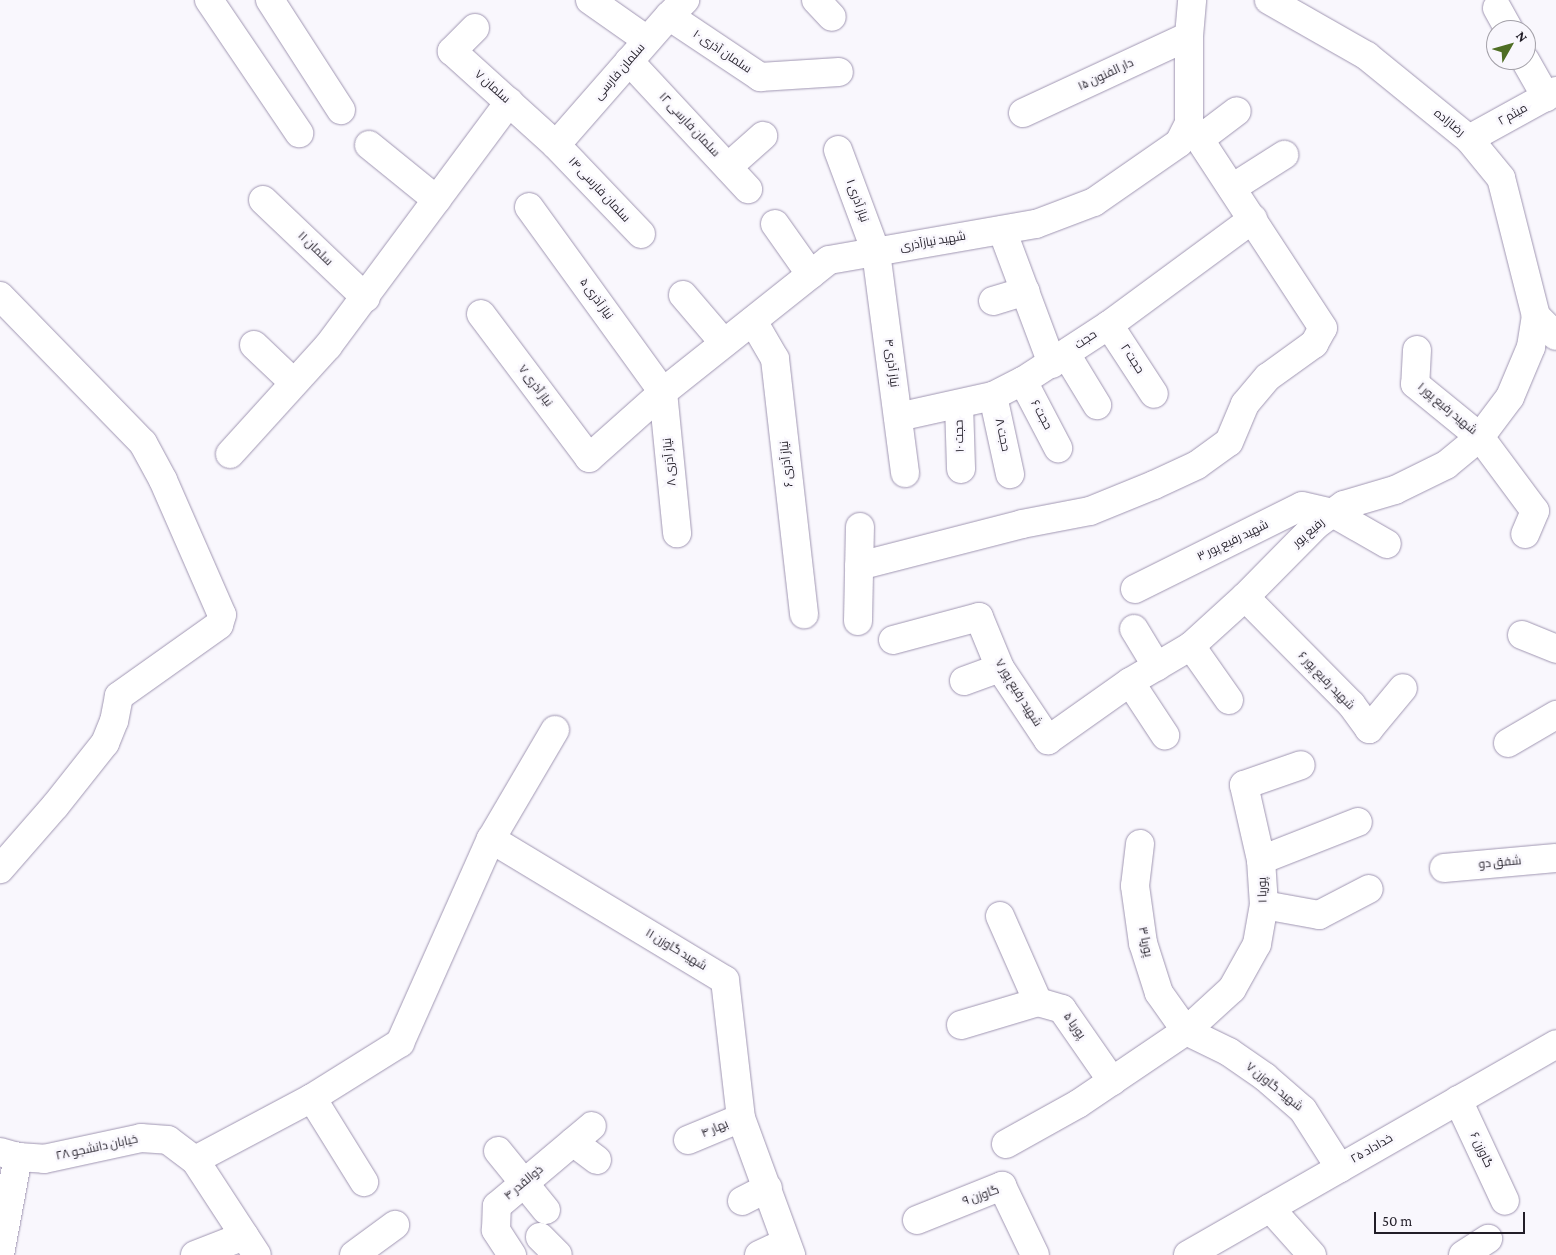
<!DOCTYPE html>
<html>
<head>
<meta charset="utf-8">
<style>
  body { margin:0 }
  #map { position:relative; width:1556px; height:1255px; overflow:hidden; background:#f9f7fd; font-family:"Crimson Pro",Cairo,serif }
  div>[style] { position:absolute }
  .roads { filter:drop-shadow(0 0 1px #a096b2) drop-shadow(0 0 1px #a096b2) }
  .minor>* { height:28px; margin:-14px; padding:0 14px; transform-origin:14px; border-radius:14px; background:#fff }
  span { translate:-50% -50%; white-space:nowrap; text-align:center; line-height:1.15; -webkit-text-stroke:4.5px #f9f7fd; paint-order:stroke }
  .street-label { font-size:12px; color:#221e28 }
  .north { position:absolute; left:1486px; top:20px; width:50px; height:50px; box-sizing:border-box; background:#f9f7fd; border:1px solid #a3a0a8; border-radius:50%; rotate:52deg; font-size:14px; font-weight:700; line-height:20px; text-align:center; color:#221e28 }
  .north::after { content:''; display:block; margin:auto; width:18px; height:22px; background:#4f6e24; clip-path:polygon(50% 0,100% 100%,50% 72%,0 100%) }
  .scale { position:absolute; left:1374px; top:1212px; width:151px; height:22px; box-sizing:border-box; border:2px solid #221e28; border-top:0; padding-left:6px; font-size:15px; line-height:18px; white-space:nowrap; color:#221e28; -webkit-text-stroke:4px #f9f7fd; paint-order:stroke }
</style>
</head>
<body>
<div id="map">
  <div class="roads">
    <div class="minor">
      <div style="left:209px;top:0;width:161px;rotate:55.9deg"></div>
      <div style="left:270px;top:0;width:131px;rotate:57.2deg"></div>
      <div style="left:590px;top:0;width:70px;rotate:35.1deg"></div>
      <div style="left:816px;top:0;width:23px;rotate:47deg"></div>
      <div style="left:1497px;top:8px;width:25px;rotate:61deg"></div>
      <div style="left:669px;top:16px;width:110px;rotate:33.8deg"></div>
      <div style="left:760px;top:77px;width:79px;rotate:-3.6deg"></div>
      <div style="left:475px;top:28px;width:33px;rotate:135deg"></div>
      <div style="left:452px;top:51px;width:140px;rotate:42.1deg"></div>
      <div style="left:556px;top:145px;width:123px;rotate:46.3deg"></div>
      <div style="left:1525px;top:60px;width:43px;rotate:60.4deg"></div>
      <div style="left:629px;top:61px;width:175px;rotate:47.1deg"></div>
      <div style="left:1023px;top:113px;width:183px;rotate:-24.9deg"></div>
      <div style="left:1200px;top:139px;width:46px;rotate:-37.1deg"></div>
      <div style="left:1469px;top:139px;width:99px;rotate:-28.9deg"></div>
      <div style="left:369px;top:145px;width:87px;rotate:39deg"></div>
      <div style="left:556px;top:145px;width:171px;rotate:-48.8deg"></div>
      <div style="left:669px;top:16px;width:23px;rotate:-45deg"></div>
      <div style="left:838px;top:150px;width:109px;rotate:69.6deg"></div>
      <div style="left:876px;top:252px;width:223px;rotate:82.5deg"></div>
      <div style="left:728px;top:167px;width:47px;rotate:-41.5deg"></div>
      <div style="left:1232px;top:188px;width:62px;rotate:-32.4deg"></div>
      <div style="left:263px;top:200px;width:142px;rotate:43.6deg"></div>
      <div style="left:529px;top:207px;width:228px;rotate:54.1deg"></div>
      <div style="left:663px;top:392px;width:142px;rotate:84.3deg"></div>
      <div style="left:775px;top:224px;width:62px;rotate:54.8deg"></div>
      <div style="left:1002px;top:230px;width:143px;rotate:69.5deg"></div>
      <div style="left:683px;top:295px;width:63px;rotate:49.5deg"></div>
      <div style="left:0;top:296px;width:205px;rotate:45.8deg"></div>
      <div style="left:143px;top:443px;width:42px;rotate:61.6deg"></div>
      <div style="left:163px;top:480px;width:147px;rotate:66.4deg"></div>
      <div style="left:222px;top:615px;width:10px;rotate:107deg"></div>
      <div style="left:219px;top:625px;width:123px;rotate:144.6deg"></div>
      <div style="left:119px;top:696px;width:25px;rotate:101deg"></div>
      <div style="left:114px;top:721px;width:24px;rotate:112deg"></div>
      <div style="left:105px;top:743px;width:80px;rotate:128.4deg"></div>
      <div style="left:55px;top:806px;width:84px;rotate:131.1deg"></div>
      <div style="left:993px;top:301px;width:34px;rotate:-17deg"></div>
      <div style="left:481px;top:314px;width:180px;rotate:53.1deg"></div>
      <div style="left:589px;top:458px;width:99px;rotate:-41.7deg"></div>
      <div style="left:663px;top:392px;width:212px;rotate:-38.5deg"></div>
      <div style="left:829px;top:260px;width:210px;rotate:-9.9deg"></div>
      <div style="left:1036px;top:224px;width:62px;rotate:-20.8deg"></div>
      <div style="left:1094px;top:202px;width:103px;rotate:-34.8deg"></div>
      <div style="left:1179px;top:143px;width:22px;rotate:-63deg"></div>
      <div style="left:1189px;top:123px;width:87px;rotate:-90deg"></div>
      <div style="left:1189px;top:36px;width:36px;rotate:-85deg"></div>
      <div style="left:1536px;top:316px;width:28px;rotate:45deg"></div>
      <div style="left:753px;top:321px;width:44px;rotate:59.9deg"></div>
      <div style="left:775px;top:359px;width:257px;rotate:83.5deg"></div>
      <div style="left:1109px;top:325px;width:82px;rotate:56.9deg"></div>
      <div style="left:254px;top:345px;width:55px;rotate:43.5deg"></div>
      <div style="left:1417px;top:350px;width:34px;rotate:93deg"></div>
      <div style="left:1415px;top:384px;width:84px;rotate:39.2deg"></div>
      <div style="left:1480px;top:437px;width:92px;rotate:53.4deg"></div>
      <div style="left:1535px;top:511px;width:25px;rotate:113deg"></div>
      <div style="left:1066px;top:354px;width:60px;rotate:58.7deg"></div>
      <div style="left:1023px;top:381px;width:76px;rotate:62.4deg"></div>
      <div style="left:993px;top:396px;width:80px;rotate:77.7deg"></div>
      <div style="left:959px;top:404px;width:65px;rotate:88.2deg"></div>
      <div style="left:898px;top:417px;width:97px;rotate:-12.5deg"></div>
      <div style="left:993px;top:396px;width:34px;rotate:-27deg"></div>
      <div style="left:1023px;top:381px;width:103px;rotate:-33.1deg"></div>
      <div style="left:1109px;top:325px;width:179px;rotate:-36.4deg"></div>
      <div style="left:230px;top:454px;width:146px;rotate:-47.8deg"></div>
      <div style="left:328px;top:346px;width:304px;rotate:-53.4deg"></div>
      <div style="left:859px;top:566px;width:168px;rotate:-14.4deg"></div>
      <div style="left:1022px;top:524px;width:69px;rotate:-10.8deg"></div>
      <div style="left:1090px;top:511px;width:69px;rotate:-22.1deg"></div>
      <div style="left:1154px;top:485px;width:47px;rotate:-24.9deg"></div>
      <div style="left:1197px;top:465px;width:39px;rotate:-36deg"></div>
      <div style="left:1229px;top:442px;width:41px;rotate:-67.2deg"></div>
      <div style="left:1245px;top:404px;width:35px;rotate:-50deg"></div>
      <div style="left:1268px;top:377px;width:57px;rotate:-35.7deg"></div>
      <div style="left:1314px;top:344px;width:18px;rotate:-61deg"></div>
      <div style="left:1323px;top:328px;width:245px;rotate:-123.2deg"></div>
      <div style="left:1135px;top:589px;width:186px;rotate:-26.4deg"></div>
      <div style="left:1302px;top:506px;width:32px;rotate:13deg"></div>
      <div style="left:1333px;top:513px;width:62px;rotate:29.9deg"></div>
      <div style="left:1245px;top:597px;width:151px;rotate:45.3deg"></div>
      <div style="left:1351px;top:704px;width:31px;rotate:54deg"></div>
      <div style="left:1369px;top:729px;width:53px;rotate:-50.3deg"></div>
      <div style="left:858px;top:621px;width:94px;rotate:-88.8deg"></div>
      <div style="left:1134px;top:629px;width:44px;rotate:58.8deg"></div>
      <div style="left:1522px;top:635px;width:37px;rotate:22deg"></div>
      <div style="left:893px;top:640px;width:89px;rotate:-15deg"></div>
      <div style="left:979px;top:617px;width:55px;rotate:67.6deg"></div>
      <div style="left:1000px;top:668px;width:87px;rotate:56.3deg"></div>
      <div style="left:1048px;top:740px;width:100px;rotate:-35.3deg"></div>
      <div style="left:1130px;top:682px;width:71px;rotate:-30.5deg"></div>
      <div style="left:1191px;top:646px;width:73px;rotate:-42.2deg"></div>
      <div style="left:1245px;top:597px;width:101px;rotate:-45.4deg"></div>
      <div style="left:1316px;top:525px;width:34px;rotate:-36deg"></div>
      <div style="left:1344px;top:505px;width:53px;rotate:-16.4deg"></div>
      <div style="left:1395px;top:490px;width:57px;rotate:-26.1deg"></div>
      <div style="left:1446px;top:465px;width:44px;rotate:-39.5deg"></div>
      <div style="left:1480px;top:437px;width:50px;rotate:-53.1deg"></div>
      <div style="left:1510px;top:397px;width:54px;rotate:-67.2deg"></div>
      <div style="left:1531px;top:347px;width:31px;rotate:-81deg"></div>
      <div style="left:1536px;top:316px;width:142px;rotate:-104.2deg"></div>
      <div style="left:1501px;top:178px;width:50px;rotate:-129.4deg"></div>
      <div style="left:1469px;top:139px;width:132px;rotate:-140.9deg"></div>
      <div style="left:1367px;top:56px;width:113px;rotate:-150.3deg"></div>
      <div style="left:1191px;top:646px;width:66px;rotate:54.9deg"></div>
      <div style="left:964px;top:681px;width:38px;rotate:-20deg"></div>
      <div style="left:1130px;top:682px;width:64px;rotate:56.6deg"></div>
      <div style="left:555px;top:730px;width:126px;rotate:120.4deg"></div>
      <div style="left:491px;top:839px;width:273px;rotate:31.1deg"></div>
      <div style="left:725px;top:980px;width:139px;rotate:83.4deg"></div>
      <div style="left:741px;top:1118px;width:146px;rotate:69.9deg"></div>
      <div style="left:1508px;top:743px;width:56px;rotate:-30.3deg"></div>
      <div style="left:1140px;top:844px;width:42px;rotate:96.8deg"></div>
      <div style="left:1135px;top:886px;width:58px;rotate:82deg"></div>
      <div style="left:1143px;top:943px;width:52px;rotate:72.3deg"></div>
      <div style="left:1159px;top:993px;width:47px;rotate:54.6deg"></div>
      <div style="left:1186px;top:1031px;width:48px;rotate:26deg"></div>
      <div style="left:1229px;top:1052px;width:44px;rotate:34.8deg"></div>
      <div style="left:1265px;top:1077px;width:50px;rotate:41deg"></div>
      <div style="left:1303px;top:1110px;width:69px;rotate:57.5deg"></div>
      <div style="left:1261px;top:860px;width:104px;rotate:-21.4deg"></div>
      <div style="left:1444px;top:868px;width:112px;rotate:-5.1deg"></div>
      <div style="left:1264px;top:905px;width:56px;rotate:10.3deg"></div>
      <div style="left:1319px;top:915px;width:56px;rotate:-27.5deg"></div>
      <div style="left:1000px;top:916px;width:94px;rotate:66.2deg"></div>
      <div style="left:961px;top:1025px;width:80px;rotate:-16.6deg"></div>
      <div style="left:1038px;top:1002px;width:25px;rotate:16deg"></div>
      <div style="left:1062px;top:1009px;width:88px;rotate:55.2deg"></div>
      <div style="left:312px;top:1098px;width:99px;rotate:58.2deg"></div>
      <div style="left:1458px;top:1100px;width:111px;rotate:65deg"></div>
      <div style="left:688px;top:1140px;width:57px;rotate:-22.5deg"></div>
      <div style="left:573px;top:1142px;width:30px;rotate:37deg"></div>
      <div style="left:1006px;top:1144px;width:82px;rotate:-29.1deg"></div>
      <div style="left:1078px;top:1104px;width:130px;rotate:-34.1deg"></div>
      <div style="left:1186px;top:1031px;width:62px;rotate:-42.4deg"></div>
      <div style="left:1232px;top:989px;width:51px;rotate:-60.9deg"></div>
      <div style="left:1257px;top:944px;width:40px;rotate:-80deg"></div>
      <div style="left:1264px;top:905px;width:45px;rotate:-93.8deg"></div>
      <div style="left:1261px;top:860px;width:77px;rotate:-102.8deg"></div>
      <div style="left:1244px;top:785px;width:60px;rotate:-19.3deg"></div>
      <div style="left:498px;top:1151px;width:76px;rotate:50.9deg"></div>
      <div style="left:0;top:1152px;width:19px;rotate:16deg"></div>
      <div style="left:18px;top:1157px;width:26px;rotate:4deg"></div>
      <div style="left:44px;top:1159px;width:99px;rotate:-12.2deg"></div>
      <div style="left:141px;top:1138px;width:27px;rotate:4deg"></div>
      <div style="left:168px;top:1140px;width:34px;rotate:37deg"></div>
      <div style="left:195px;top:1160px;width:113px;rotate:56.9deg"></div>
      <div style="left:195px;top:1160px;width:132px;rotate:-27.9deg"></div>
      <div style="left:312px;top:1098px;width:104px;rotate:-32deg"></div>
      <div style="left:400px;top:1043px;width:223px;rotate:-66deg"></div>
      <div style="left:742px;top:1201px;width:29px;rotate:-27deg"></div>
      <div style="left:1270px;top:1208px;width:63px;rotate:48.2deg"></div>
      <div style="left:917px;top:1220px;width:92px;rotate:-21.8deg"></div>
      <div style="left:1002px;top:1186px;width:76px;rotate:64.4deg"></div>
      <div style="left:540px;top:1237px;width:25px;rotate:45deg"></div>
      <div style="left:0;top:1254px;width:99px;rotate:-79.5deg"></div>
      <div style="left:195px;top:1255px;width:53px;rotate:-21.2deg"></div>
      <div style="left:354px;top:1255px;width:51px;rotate:-36.2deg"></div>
      <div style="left:512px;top:1255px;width:30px;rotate:-123deg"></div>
      <div style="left:496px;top:1230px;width:24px;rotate:-88deg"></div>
      <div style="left:497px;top:1206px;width:124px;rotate:-40.1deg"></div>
      <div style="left:759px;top:1255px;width:29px;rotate:-25deg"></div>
      <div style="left:1188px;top:1255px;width:424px;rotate:-29.8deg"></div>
      <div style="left:1463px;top:1255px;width:30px;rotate:-33deg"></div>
    </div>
  </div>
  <div class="street-label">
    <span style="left:722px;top:52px;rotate:34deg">سلمان آذری ۱۰</span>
    <span style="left:620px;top:72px;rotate:-49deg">سلمان فارسی</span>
    <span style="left:1106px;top:75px;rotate:-25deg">دار الفنون ۱۵</span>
    <span style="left:492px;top:87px;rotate:42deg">سلمان ۷</span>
    <span style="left:1513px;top:115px;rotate:-29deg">میثم ۲</span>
    <span style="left:1449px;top:123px;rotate:39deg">رضازاده</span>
    <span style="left:689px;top:125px;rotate:47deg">سلمان فارسی ۱۲</span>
    <span style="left:599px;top:190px;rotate:47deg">سلمان فارسی ۱۴</span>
    <span style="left:857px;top:201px;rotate:70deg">نیاز آذری ۱</span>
    <span style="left:933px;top:242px;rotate:-10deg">شهید نیازآذری</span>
    <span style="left:315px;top:249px;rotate:44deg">سلمان ۱۱</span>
    <span style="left:596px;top:299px;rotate:54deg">نیاز آذری ۵</span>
    <span style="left:1086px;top:340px;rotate:-34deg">حجت</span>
    <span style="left:1132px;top:359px;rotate:57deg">حجت ۲</span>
    <span style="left:891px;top:363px;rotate:83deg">نیاز آذری ۴</span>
    <span style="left:535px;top:386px;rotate:53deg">نیاز آذری ۷</span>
    <span style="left:1447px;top:409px;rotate:40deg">شهید رفیع پور ۱</span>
    <span style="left:1041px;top:415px;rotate:62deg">حجت ۶</span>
    <span style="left:1002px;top:435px;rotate:78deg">حجت ۸</span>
    <span style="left:960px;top:436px;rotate:-92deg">حجت ۱۰</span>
    <span style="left:670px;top:462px;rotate:-96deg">نیاز آذری ۸</span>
    <span style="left:787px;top:464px;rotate:-96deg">نیاز آذری ۶</span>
    <span style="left:1309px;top:533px;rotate:-41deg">رفیع پور</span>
    <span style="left:1233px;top:541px;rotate:-26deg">شهید رفیع پور ۳</span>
    <span style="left:1326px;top:681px;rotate:46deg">شهید رفیع پور ۶</span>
    <span style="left:1018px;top:693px;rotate:58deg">شهید رفیع پور ۷</span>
    <span style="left:1500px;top:863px;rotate:-5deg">شفق دو</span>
    <span style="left:1263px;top:890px;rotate:-92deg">پوریا ۱</span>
    <span style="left:1145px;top:942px;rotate:78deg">پوریا ۳</span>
    <span style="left:676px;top:950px;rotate:31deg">شهید گاوزن ۱۱</span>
    <span style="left:1074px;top:1026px;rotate:55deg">پوریا ۵</span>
    <span style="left:1274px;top:1087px;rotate:39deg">شهید گاوزن ۷</span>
    <span style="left:715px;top:1129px;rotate:-23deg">بهار ۴</span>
    <span style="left:97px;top:1148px;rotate:-12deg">خیابان دانشجو ۲۸</span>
    <span style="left:1372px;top:1149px;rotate:-30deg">خداداد ۲۵</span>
    <span style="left:1481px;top:1150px;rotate:65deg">گاوزن ۶</span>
    <span style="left:524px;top:1183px;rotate:-40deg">ذوالقدر ۴</span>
    <span style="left:981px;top:1196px;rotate:-19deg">گاوزن ۹</span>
  </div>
  <div class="north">N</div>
  <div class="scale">50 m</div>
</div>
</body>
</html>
